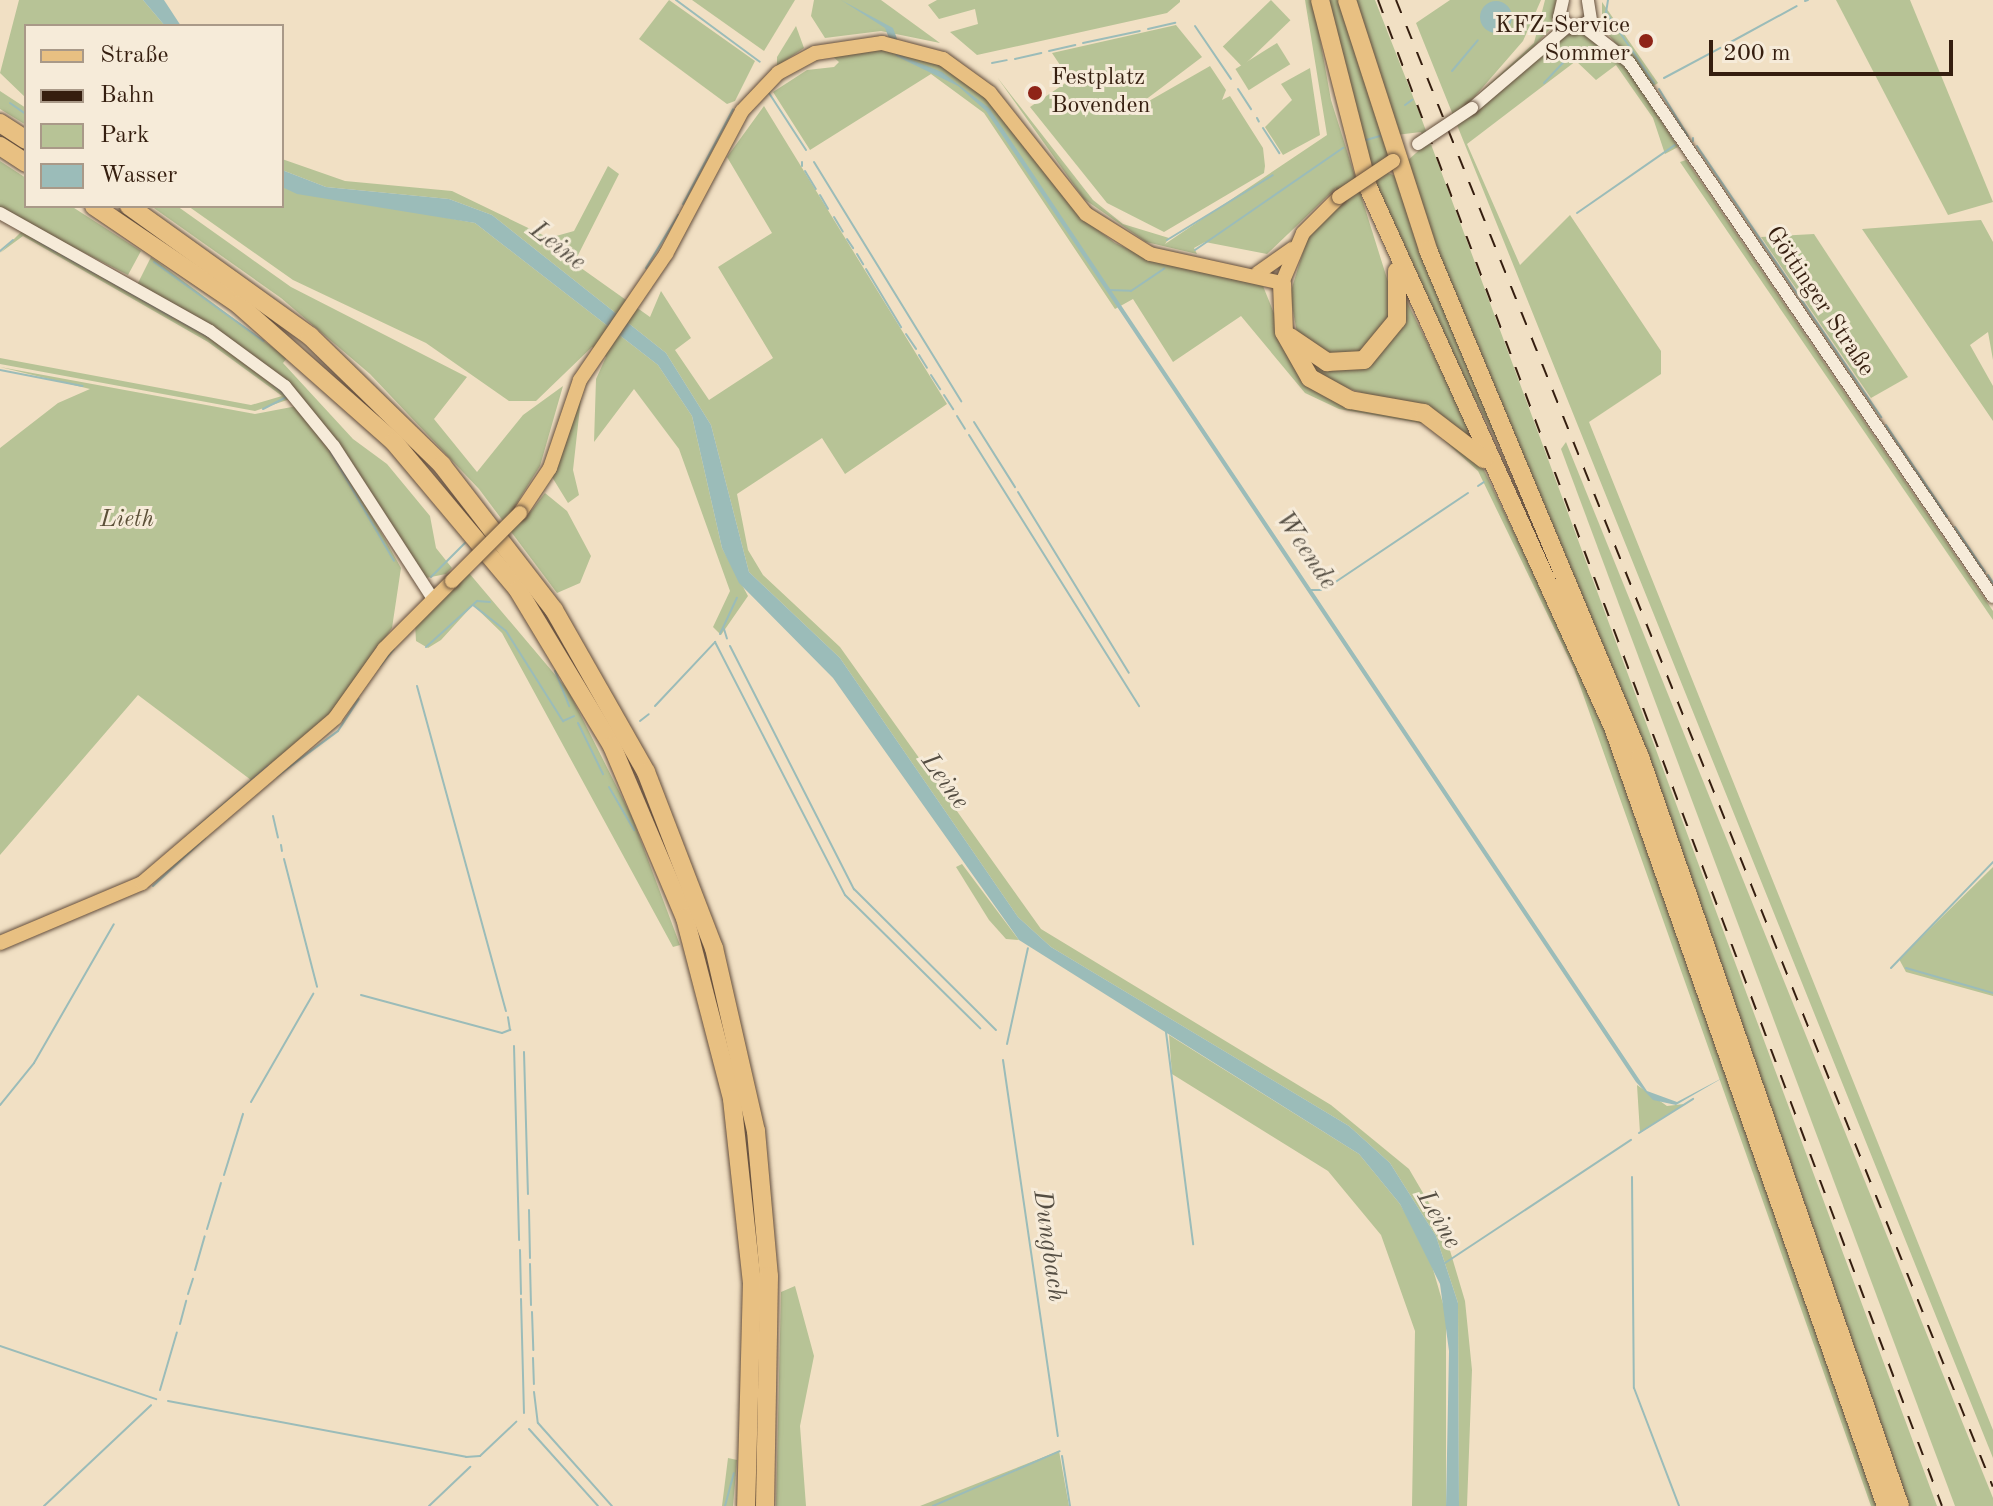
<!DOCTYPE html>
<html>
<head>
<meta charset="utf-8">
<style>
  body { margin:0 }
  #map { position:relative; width:1993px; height:1506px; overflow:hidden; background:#f1e0c4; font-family:"Old Standard TT",serif }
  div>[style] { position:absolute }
  .green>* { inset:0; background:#b7c396; transform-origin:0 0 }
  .water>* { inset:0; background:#9bbcb9 }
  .round { border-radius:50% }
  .stream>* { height:2px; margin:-1px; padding:0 1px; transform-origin:1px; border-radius:1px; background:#9bbcb9 }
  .roads { filter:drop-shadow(0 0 2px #644e3c) drop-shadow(0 0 2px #644e3c) }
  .minor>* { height:12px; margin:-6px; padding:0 6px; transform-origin:6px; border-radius:6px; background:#f6ebd9 }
  .major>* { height:14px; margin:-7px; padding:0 7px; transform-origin:7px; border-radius:7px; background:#e8c082 }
  .highway>* { height:18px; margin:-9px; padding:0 9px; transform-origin:9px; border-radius:9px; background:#e8c082 }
  .rail>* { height:2px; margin-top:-1px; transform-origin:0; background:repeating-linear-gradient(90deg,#351e0f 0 14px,transparent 0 28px) }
  .bridges { filter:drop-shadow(0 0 2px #644e3c) drop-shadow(0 0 2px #644e3c) }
  .minor-bridge>* { height:12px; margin:-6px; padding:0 6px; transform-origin:6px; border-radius:6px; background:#f6ebd9 }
  .major-bridge>* { height:14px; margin:-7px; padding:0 7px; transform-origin:7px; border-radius:7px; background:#e8c082 }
  .dots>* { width:22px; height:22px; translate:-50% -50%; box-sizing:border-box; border:4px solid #f6ebd9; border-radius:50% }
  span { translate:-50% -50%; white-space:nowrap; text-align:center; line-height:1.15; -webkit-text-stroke:6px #f6ebd9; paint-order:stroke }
  .poi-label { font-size:24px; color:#351e0f }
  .right { translate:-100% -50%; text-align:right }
  .left { translate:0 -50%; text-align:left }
  .street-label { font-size:24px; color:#351e0f }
  .park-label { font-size:24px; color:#5c5038; font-style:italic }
  .water-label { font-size:26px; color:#544d42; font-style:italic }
  .legend { position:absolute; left:24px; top:24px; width:260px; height:184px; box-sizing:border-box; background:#f6ebd9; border:2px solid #a99988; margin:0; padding:10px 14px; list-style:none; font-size:24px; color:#351e0f }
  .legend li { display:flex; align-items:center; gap:16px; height:40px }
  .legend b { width:40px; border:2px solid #a99988 }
  .scale { position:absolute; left:1709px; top:40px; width:244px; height:36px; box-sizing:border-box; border:4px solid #351e0f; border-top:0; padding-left:10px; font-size:24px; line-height:28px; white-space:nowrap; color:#351e0f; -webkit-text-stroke:6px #f6ebd9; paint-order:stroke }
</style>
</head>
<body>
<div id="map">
  <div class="green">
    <div style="clip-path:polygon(19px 0,143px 0,165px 26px,26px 26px,26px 98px,0 73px)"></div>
    <div style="clip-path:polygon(669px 0,755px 61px,735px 101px,727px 104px,639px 39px)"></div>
    <div style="clip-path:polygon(692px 0,795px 0,764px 51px)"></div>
    <div style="clip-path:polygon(814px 0,881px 0,940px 43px,881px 31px,825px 38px,811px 16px)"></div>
    <div style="clip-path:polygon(937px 0,1180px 0,1180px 2px,1167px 13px,977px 55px,950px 32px,978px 24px,975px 9px,939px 19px,928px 5px)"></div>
    <div style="left:1271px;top:0;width:28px;height:67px;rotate:46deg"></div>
    <div style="clip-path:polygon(1305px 0,1313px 0,1331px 100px,1395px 304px,1375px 347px,1336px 359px,1297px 333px,1290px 294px,1308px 236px,1340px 203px,1336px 188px,1267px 254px,1205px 242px,1194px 248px,1197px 254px,1146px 242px,1084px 199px,997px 77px,1093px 200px,1123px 224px,1169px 238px,1165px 244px,1327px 135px)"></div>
    <div style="clip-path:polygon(1329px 0,1342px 0,1388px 150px,1388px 173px,1396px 176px,1521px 486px,1424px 303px,1384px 211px,1359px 135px)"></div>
    <div style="clip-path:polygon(1352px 0,1375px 0,1419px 112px,1937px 1506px,1908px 1506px,1460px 319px,1406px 162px,1426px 144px,1421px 132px,1396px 135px)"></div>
    <div style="clip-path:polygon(1450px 0,1541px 0,1523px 41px,1470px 102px,1534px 43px,1545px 0,1556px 0,1551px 28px,1474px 113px,1561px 36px,1586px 32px,1624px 64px,1678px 147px,1665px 154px,1653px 118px,1616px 65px,1596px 80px,1576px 61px,1467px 144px,1520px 265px,1570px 215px,1661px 351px,1661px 374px,1589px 422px,1993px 1430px,1993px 1458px,1416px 23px)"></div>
    <div style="clip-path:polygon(1836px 0,1910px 0,1993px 202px,1948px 215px)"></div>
    <div style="clip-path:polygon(1602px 2px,1658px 83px,1652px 87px,1602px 27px)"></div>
    <div style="clip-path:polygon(1176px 25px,1202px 57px,1128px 113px,1210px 66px,1226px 90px,1222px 100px,1230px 96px,1263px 148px,1265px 166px,1264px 173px,1164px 232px,1107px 203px,1030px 107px,1070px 80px,1052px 53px)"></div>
    <div style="clip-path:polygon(796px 26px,804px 48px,777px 66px,777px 57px)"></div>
    <div style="left:1277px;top:43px;width:25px;height:49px;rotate:58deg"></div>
    <div style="clip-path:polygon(879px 48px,939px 63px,980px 91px,1081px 217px,1115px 243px,1152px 260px,1263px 286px,1298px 373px,1416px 415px,1478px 458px,1595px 699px,1880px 1506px,1871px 1506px,1574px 669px,1478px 471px,1426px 424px,1339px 409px,1305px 393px,1241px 316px,1173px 362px,1133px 299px,1115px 309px,984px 113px,931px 74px,810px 150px,773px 92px,807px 70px,834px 67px,839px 62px,831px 55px)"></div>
    <div style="clip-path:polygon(1310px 68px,1320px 135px,1283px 155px,1265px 127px,1292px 100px,1281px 84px)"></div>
    <div style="clip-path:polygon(0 91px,26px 108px,26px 125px,0 109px)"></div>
    <div style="clip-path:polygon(764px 106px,947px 404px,845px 474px,822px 438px,737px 494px,748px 550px,763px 575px,840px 647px,1041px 929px,1331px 1105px,1409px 1169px,1443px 1227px,1465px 1301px,1472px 1370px,1467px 1506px,1459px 1506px,1458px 1303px,1436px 1236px,1390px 1163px,1349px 1126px,1051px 947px,1018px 917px,840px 658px,749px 572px,711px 425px,666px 353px,492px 215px,449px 199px,326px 187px,282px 170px,282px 159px,345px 181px,452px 191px,549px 238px,574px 231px,608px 166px,619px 174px,574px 263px,650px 317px,661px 291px,691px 338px,675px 350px,709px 400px,773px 358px,718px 267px,772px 233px,727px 157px)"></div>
    <div style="clip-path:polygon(1686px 160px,1993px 611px,1993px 620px,1680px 162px)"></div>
    <div style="clip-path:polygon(0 161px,26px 178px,26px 206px,71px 206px,141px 251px,128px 275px,0 210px)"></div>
    <div style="clip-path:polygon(282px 187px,475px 223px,658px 365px,692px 416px,722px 548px,748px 596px,721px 635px,713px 627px,730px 591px,679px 449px,634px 389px,594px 442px,596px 379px,606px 357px,592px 347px,536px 401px,509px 401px,426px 343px,293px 280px,188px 206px,282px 206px)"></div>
    <div style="clip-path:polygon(151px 206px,177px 206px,291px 287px,467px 377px,434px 419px,477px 472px,523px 415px,563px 386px,540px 466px,515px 506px,525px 519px,545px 493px,567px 511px,591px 556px,580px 583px,557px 593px,479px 489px,370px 374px,281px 298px)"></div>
    <div style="clip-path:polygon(1981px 220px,1993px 242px,1993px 360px,1988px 332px,1970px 345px,1993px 386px,1993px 421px,1862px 229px)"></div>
    <div style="clip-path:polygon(22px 231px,210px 335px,290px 399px,255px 411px,0 364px,0 358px,251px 405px,282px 396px,208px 342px,23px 236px,0 253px)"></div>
    <div style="clip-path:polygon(1814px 234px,1908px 377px,1871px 398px,1761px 237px)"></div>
    <div style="clip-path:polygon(151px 257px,287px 358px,283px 363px,353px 439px,387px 464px,430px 516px,436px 548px,452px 568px,446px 574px,426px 578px,279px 376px,137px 285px)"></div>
    <div style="clip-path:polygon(1402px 292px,1481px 450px,1480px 451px,1446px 419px,1321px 380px,1303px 356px,1373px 360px,1394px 337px)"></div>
    <div style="clip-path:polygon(0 367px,255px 414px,297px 406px,353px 482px,401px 568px,392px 628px,334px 712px,251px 780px,138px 695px,0 855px,0 448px,58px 403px,90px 389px)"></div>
    <div style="clip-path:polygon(581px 398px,573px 470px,579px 495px,568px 503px,552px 477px)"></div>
    <div style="clip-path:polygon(1566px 442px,1993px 1498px,1993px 1506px,1955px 1506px,1561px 449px)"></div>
    <div style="clip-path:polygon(469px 573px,568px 690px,632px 817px,680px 945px,673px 947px,502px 633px,473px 605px,441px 640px,428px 648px,416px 641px,415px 624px)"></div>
    <div style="clip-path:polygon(962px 864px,1019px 940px,1006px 939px,989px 920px,956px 867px)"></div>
    <div style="clip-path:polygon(1993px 867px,1993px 996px,1906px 972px,1899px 959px)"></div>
    <div style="clip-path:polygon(1169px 1035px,1359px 1154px,1400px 1204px,1428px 1252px,1446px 1314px,1446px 1506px,1412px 1506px,1415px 1331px,1381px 1235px,1328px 1171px,1172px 1074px)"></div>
    <div style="clip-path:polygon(1637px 1085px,1667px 1106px,1684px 1104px,1640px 1133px)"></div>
    <div style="clip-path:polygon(795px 1286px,814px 1356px,800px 1426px,806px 1506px,776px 1506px,781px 1292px)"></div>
    <div style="clip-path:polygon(1059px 1451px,1069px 1506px,920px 1506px)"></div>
    <div style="clip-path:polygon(728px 1458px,737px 1460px,733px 1506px,722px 1506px)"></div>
  </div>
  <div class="water">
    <div style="clip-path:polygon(143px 0,164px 0,181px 26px,165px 26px)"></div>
    <div style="clip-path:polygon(841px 0,893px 28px,904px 57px,942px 72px,989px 108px,1647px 1091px,1677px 1102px,1726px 1076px,1676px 1105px,1653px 1100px,1636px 1082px,986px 111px,958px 86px,896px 56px,885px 28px)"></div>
    <div class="round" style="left:1480px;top:1px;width:32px;height:32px"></div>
    <div style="clip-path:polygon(282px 170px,326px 187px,449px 199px,492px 215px,666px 353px,711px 425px,749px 572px,840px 658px,1018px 917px,1051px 947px,1349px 1126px,1390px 1163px,1436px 1236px,1458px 1303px,1459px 1506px,1446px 1506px,1449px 1351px,1440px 1284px,1400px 1204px,1359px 1154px,1019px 940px,833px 678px,739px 583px,722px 548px,692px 416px,658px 365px,475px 223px,297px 194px,282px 187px)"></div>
  </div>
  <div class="stream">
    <div style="left:676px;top:0;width:104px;rotate:36.4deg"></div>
    <div style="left:1608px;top:0;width:12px;rotate:99deg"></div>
    <div style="left:1606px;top:12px;width:86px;rotate:55.9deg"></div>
    <div style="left:1805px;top:1px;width:3px;rotate:-18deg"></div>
    <div style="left:1195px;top:26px;width:64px;rotate:55.8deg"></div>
    <div style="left:1148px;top:29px;width:28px;rotate:-13deg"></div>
    <div style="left:1083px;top:43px;width:58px;rotate:-11.9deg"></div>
    <div style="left:1729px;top:43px;width:77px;rotate:-28.6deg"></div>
    <div style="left:1049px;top:51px;width:27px;rotate:-13deg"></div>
    <div style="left:1015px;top:59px;width:27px;rotate:-13deg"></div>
    <div style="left:992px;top:63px;width:15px;rotate:-11deg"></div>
    <div style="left:1452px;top:71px;width:40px;rotate:-50deg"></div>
    <div style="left:1664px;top:78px;width:64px;rotate:-28.2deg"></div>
    <div style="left:1544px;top:83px;width:38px;rotate:-47deg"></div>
    <div style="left:1570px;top:55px;width:32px;rotate:7deg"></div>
    <div style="left:1238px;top:89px;width:24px;rotate:57deg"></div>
    <div style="left:1659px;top:89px;width:55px;rotate:58.3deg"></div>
    <div style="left:769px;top:93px;width:68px;rotate:57deg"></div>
    <div style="left:10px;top:103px;width:19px;rotate:35deg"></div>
    <div style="left:1405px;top:105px;width:9px;rotate:-36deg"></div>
    <div style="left:1257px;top:118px;width:4px;rotate:63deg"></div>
    <div style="left:1263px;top:128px;width:30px;rotate:57deg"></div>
    <div style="left:1693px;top:138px;width:3px;rotate:90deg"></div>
    <div style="left:1366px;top:140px;width:18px;rotate:-16deg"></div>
    <div style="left:1697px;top:146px;width:328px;rotate:55.8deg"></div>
    <div style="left:802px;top:162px;width:4px;rotate:90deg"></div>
    <div style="left:814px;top:162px;width:281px;rotate:58.4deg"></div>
    <div style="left:805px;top:171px;width:21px;rotate:59deg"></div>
    <div style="left:820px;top:195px;width:16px;rotate:60deg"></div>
    <div style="left:683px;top:204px;width:107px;rotate:-62.2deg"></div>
    <div style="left:1577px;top:213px;width:119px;rotate:-34.8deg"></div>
    <div style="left:834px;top:217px;width:17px;rotate:59deg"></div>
    <div style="left:33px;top:238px;width:27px;rotate:31deg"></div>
    <div style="left:847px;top:239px;width:11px;rotate:56deg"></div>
    <div style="left:1167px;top:240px;width:124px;rotate:-31.5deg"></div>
    <div style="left:1195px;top:250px;width:180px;rotate:-34.6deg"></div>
    <div style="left:0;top:251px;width:17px;rotate:-40deg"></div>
    <div style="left:857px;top:254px;width:12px;rotate:59deg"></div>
    <div style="left:62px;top:255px;width:39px;rotate:29deg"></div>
    <div style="left:154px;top:262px;width:135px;rotate:35.9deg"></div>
    <div style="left:646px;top:268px;width:62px;rotate:-58.9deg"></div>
    <div style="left:866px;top:269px;width:68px;rotate:58.9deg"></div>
    <div style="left:102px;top:277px;width:81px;rotate:29.7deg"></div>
    <div style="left:1108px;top:290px;width:23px;rotate:2deg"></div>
    <div style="left:1131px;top:291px;width:40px;rotate:-34deg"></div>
    <div style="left:178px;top:320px;width:39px;rotate:29deg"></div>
    <div style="left:906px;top:334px;width:18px;rotate:56deg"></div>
    <div style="left:919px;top:355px;width:15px;rotate:58deg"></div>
    <div style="left:0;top:370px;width:84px;rotate:11deg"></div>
    <div style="left:931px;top:375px;width:17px;rotate:57deg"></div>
    <div style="left:944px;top:395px;width:17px;rotate:57deg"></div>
    <div style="left:263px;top:409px;width:27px;rotate:-27deg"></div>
    <div style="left:287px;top:397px;width:21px;rotate:-137deg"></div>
    <div style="left:957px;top:416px;width:15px;rotate:58deg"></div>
    <div style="left:974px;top:422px;width:77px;rotate:57.8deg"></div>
    <div style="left:1886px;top:425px;width:110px;rotate:56.2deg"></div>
    <div style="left:969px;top:435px;width:320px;rotate:57.9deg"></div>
    <div style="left:330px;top:451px;width:127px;rotate:59.8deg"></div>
    <div style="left:1478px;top:486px;width:7px;rotate:-34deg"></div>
    <div style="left:1018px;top:492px;width:212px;rotate:58.5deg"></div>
    <div style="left:1955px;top:527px;width:54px;rotate:56.3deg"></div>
    <div style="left:1988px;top:575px;width:9px;rotate:58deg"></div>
    <div style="left:431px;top:577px;width:48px;rotate:-45deg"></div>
    <div style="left:1331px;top:585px;width:165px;rotate:-33.9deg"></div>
    <div style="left:1311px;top:590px;width:10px"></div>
    <div style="left:473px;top:605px;width:42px;rotate:38.2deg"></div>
    <div style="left:506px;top:631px;width:107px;rotate:57.7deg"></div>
    <div style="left:563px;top:721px;width:12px;rotate:-24deg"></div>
    <div style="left:724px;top:629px;width:10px;rotate:73deg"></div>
    <div style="left:720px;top:634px;width:40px;rotate:-65deg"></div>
    <div style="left:730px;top:646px;width:273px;rotate:63deg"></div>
    <div style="left:854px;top:889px;width:200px;rotate:44.8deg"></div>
    <div style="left:426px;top:647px;width:69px;rotate:-42deg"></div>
    <div style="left:477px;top:601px;width:13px;rotate:4deg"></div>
    <div style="left:380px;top:666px;width:22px;rotate:-51deg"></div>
    <div style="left:555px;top:671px;width:38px;rotate:68deg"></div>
    <div style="left:417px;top:686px;width:337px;rotate:74.7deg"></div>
    <div style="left:655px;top:706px;width:88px;rotate:-46.8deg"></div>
    <div style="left:715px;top:642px;width:284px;rotate:62.8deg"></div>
    <div style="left:845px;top:895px;width:190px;rotate:44.6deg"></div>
    <div style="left:640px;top:721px;width:11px;rotate:-38deg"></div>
    <div style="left:578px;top:723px;width:57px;rotate:63.9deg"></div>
    <div style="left:276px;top:777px;width:77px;rotate:-36.6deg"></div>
    <div style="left:338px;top:731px;width:38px;rotate:-57deg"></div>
    <div style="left:609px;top:787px;width:50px;rotate:59.8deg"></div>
    <div style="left:273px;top:816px;width:22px;rotate:77deg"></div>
    <div style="left:194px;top:830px;width:98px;rotate:-40.9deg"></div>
    <div style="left:281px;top:845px;width:6px;rotate:81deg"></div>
    <div style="left:284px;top:859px;width:132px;rotate:75.5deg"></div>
    <div style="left:153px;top:886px;width:71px;rotate:-42.7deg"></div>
    <div style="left:1891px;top:968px;width:147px;rotate:-46.1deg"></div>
    <div style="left:1906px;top:968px;width:91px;rotate:16deg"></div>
    <div style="left:361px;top:995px;width:146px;rotate:15.1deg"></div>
    <div style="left:502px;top:1033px;width:9px;rotate:-21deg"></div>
    <div style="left:510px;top:1030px;width:13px;rotate:-99deg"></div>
    <div style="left:1166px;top:1032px;width:214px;rotate:82.7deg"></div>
    <div style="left:1007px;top:1044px;width:98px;rotate:-77.7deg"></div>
    <div style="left:514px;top:1046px;width:194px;rotate:88.5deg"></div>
    <div style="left:524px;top:1052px;width:142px;rotate:88.4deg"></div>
    <div style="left:1003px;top:1060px;width:380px;rotate:81.7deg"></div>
    <div style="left:251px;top:1102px;width:125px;rotate:-60.1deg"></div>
    <div style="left:0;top:1105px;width:54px;rotate:-51deg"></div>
    <div style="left:34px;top:1063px;width:160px;rotate:-60.1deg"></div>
    <div style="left:1639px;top:1133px;width:64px;rotate:-32.2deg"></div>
    <div style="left:224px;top:1175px;width:64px;rotate:-72.7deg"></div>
    <div style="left:1632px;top:1177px;width:211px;rotate:89.5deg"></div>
    <div style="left:1634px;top:1388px;width:126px;rotate:69.1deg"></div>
    <div style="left:529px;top:1210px;width:48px;rotate:88.8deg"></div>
    <div style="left:207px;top:1229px;width:48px;rotate:-73.1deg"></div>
    <div style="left:520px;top:1250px;width:44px;rotate:88.7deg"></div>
    <div style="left:1445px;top:1263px;width:223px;rotate:-33.5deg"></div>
    <div style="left:530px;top:1264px;width:41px;rotate:88.6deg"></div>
    <div style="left:195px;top:1270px;width:35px;rotate:-74deg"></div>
    <div style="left:188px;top:1294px;width:16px;rotate:-72deg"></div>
    <div style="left:521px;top:1299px;width:114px;rotate:88.5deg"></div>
    <div style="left:532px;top:1312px;width:38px;rotate:88deg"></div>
    <div style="left:180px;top:1324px;width:24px;rotate:-75deg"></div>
    <div style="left:0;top:1346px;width:165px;rotate:18.8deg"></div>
    <div style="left:533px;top:1358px;width:26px;rotate:88deg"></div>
    <div style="left:160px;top:1390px;width:60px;rotate:-73.7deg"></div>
    <div style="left:534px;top:1392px;width:31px;rotate:83deg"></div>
    <div style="left:538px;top:1423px;width:111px;rotate:48.3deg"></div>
    <div style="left:168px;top:1401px;width:303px;rotate:10.6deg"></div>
    <div style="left:466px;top:1457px;width:14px;rotate:-4deg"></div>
    <div style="left:480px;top:1456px;width:50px;rotate:-43.4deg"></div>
    <div style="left:529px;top:1429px;width:103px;rotate:48.1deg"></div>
    <div style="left:1062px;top:1456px;width:51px;rotate:80.9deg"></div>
    <div style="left:44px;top:1506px;width:147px;rotate:-43.3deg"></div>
    <div style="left:429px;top:1506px;width:57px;rotate:-43.6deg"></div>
    <div style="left:725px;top:1506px;width:34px;rotate:-75deg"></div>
    <div style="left:933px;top:1506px;width:138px;rotate:-23.4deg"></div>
  </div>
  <div class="roads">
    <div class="minor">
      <div style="left:1563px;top:0;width:17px;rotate:103deg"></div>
      <div style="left:1559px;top:17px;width:19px;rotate:39deg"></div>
      <div style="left:1574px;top:29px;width:19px;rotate:-28deg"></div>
      <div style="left:1591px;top:20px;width:20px;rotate:-99deg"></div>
      <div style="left:1584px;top:27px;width:57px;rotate:37.9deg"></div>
      <div style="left:1629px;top:62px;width:647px;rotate:55.77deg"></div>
      <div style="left:1472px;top:108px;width:125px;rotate:-40.5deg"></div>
      <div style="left:0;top:213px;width:241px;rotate:29.3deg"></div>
      <div style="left:210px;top:331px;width:93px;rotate:36.3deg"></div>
      <div style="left:285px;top:386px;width:77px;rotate:50.8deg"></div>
      <div style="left:334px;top:446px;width:182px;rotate:57.1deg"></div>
    </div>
    <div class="major">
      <div style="left:1258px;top:273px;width:42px;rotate:-35.2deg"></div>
      <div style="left:520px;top:513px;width:54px;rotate:-56.3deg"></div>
      <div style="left:550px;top:468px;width:93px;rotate:-71.2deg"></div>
      <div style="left:580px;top:380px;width:153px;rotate:-55.7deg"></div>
      <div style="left:666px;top:254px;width:162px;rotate:-62deg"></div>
      <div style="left:742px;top:111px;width:52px;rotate:-46.5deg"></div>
      <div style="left:778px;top:73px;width:42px;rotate:-28.4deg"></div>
      <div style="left:815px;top:53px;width:68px;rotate:-8.5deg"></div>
      <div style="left:882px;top:43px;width:63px;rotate:14.7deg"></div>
      <div style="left:943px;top:59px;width:58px;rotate:35.9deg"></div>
      <div style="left:990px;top:93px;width:154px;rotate:51.6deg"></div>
      <div style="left:1086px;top:214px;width:75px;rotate:32deg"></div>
      <div style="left:1150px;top:254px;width:135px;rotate:12.4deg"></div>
      <div style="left:1282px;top:283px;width:54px;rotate:-67.2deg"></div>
      <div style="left:1303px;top:233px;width:51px;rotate:-45deg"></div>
      <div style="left:0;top:943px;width:154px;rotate:-22.9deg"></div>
      <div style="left:142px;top:883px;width:254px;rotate:-40.5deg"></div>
      <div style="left:335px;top:718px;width:85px;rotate:-54.6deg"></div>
      <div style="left:384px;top:649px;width:96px;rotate:-45deg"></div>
    </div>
    <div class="highway">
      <div style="left:1320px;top:0;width:193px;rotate:75.6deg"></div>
      <div style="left:1368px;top:187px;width:593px;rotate:65.6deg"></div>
      <div style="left:1613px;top:727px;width:825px;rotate:70.69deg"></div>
      <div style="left:1347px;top:0;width:263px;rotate:72deg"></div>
      <div style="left:1428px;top:250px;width:550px;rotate:67.31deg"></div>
      <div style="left:1640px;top:757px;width:793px;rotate:70.86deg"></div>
      <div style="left:0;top:123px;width:31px;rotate:33deg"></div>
      <div style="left:0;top:146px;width:31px;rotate:33deg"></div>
      <div style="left:94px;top:206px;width:174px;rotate:34.2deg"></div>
      <div style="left:238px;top:304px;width:208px;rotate:41.5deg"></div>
      <div style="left:394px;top:442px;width:193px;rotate:50deg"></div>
      <div style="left:518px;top:590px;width:182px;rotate:58.9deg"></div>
      <div style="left:612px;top:746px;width:187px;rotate:67deg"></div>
      <div style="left:685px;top:918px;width:187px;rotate:75.4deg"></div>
      <div style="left:732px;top:1099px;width:184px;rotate:83.8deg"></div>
      <div style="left:752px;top:1282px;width:224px;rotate:91.5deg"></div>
      <div style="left:129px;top:206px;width:223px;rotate:35.7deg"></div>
      <div style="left:310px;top:336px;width:185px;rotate:44.3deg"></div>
      <div style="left:442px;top:465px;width:183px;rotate:52.3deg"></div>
      <div style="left:554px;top:610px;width:186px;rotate:60.4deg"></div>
      <div style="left:646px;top:772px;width:189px;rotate:68.9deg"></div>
      <div style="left:714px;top:948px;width:188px;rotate:77.1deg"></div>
      <div style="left:756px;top:1131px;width:146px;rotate:84.9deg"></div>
      <div style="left:769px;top:1276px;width:230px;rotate:91deg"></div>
      <div style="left:1282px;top:283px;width:49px;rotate:87.7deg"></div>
      <div style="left:1284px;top:332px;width:53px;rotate:60.5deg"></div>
      <div style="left:1310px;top:378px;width:46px;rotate:28.8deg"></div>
      <div style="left:1350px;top:400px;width:75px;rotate:10deg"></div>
      <div style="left:1424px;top:413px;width:76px;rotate:37.5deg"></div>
      <div style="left:1290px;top:337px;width:45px;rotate:34deg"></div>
      <div style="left:1327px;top:362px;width:37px;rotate:-3deg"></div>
      <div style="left:1364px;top:360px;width:52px;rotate:-50.5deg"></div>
      <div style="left:1397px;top:320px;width:49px;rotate:-90deg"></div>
    </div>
  </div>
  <div class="rail">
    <div style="left:1378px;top:0;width:1608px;rotate:69.47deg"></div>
    <div style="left:1396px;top:0;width:1602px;rotate:68.13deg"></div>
  </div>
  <div class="bridges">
    <div class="minor-bridge">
      <div style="left:1418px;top:144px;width:65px;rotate:-33.7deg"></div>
    </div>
    <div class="major-bridge">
      <div style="left:1339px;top:197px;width:65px;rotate:-33.7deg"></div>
      <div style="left:452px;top:581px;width:96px;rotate:-45deg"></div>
    </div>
  </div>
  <div class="dots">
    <div style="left:1646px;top:41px;background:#8f2418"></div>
    <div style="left:1035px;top:93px;background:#8f2418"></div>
  </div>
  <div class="poi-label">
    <span class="right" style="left:1630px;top:41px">KFZ-Service<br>Sommer</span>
    <span class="left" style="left:1051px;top:93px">Festplatz<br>Bovenden</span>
  </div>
  <div class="street-label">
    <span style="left:1819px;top:302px;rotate:56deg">Göttinger Straße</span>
  </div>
  <div class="park-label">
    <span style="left:127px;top:521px">Lieth</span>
  </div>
  <div class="water-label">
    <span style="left:557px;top:247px;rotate:38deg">Leine</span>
    <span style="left:1305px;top:551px;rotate:56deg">Weende</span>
    <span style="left:944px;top:782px;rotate:54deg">Leine</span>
    <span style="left:1438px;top:1220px;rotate:60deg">Leine</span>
    <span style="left:1048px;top:1246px;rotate:82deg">Dungbach</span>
  </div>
  <ul class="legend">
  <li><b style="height:10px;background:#e8c082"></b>Straße</li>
  <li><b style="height:10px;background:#351e0f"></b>Bahn</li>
  <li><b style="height:22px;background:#b7c396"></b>Park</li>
  <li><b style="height:22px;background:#9bbcb9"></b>Wasser</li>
  </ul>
  <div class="scale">200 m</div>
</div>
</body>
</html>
